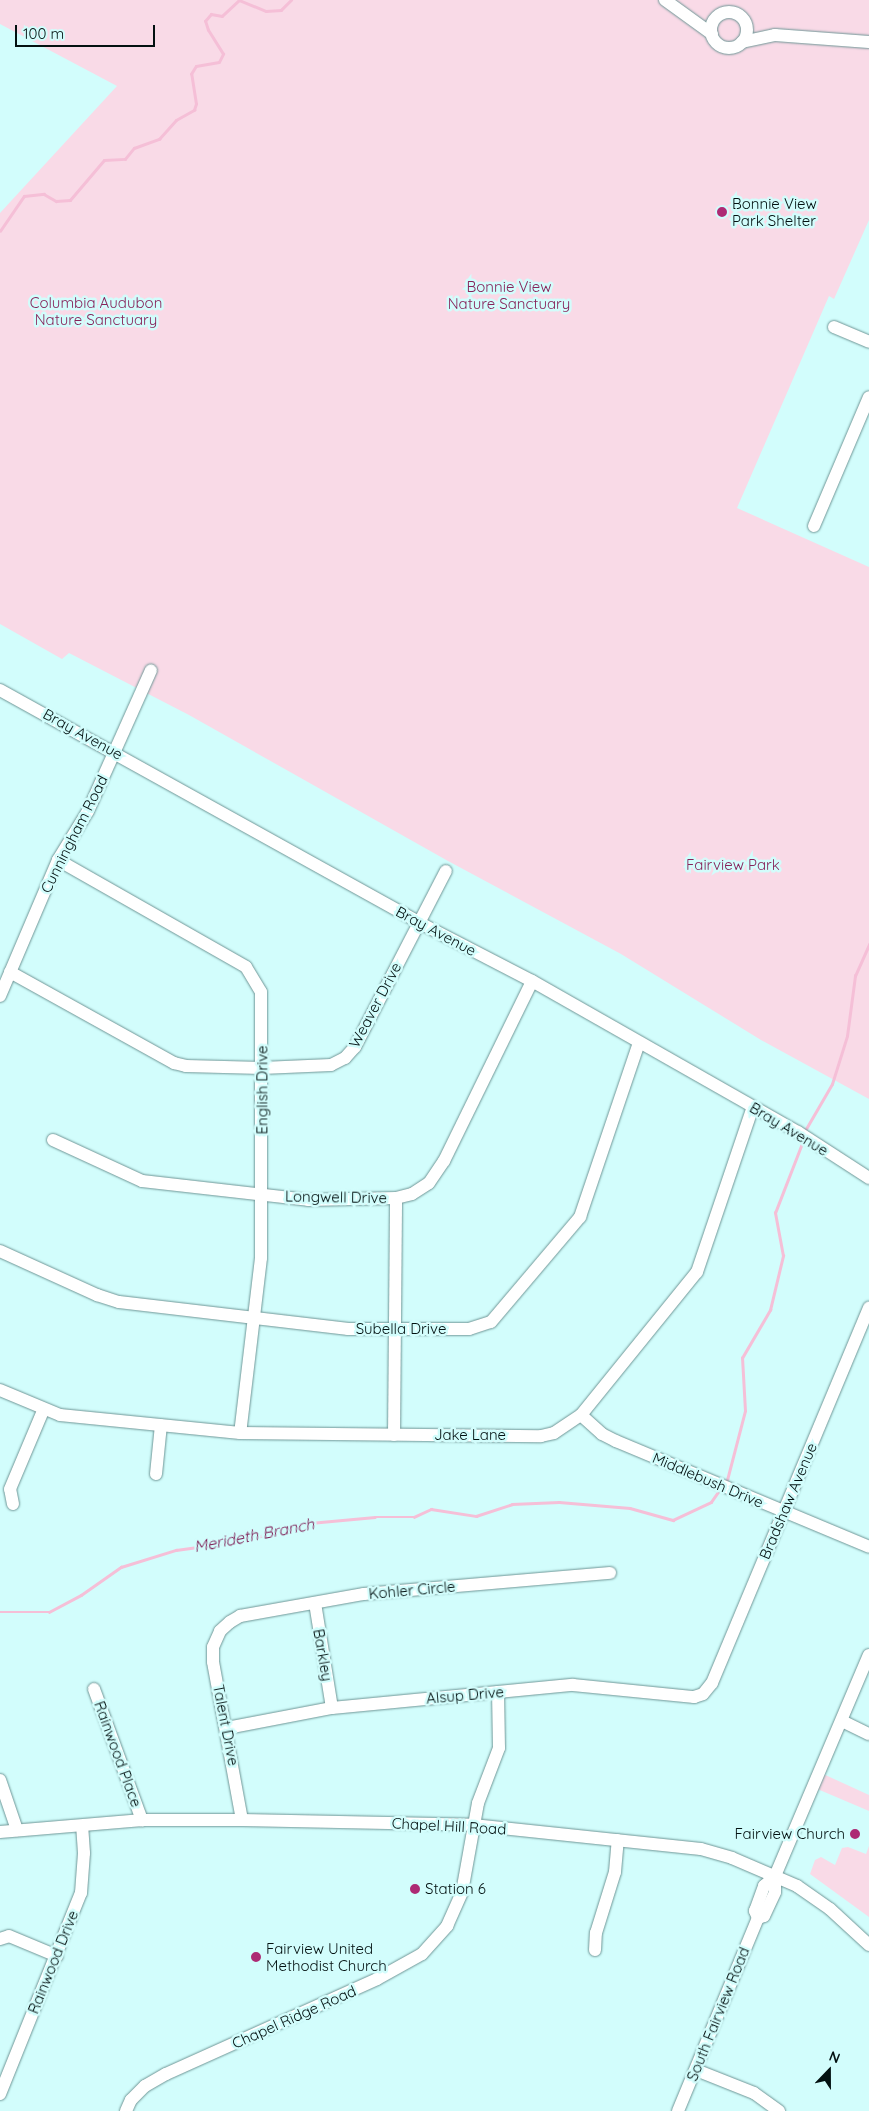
<!DOCTYPE html>
<html>
<head>
<meta charset="utf-8">
<style>
  body { margin:0 }
  #map { position:relative; width:869px; height:2111px; overflow:hidden; background:#d2fdfc; font-family:Quicksand,sans-serif }
  div>[style] { position:absolute }
  .green>* { inset:0; background:#f9dae7 }
  .stream>* { height:2.5px; margin:-1.25px; padding:0 1.25px; transform-origin:1.25px; border-radius:1.25px; background:#f5bfd7 }
  .roads { filter:drop-shadow(0 0 1px #6f9696) drop-shadow(0 0 1px #6f9696) }
  .minor>* { height:12px; margin:-6px; padding:0 6px; transform-origin:6px; border-radius:6px; background:#fff }
  .minor>.ring { margin:-6px; padding:0; box-sizing:content-box; background:none; border:12px solid #fff; border-radius:50% }
  .dots>* { width:14px; height:14px; translate:-50% -50%; box-sizing:border-box; border:2px solid #d2fdfc; border-radius:50% }
  span { translate:-50% -50%; white-space:nowrap; text-align:center; line-height:1.15; -webkit-text-stroke:5px #d2fdfc; paint-order:stroke }
  .poi-label { font-size:15px; color:#031111 }
  .left { translate:0 -50%; text-align:left }
  .right { translate:-100% -50%; text-align:right }
  .park-label { font-size:15px; color:#87235a }
  .street-label { font-size:15px; color:#031111 }
  .water-label { font-size:16px; color:#7c1851; font-style:italic }
  .north { position:absolute; left:804px; top:2046px; width:50px; height:50px; -webkit-text-stroke:4px #d2fdfc; paint-order:stroke; rotate:22deg; font-size:14px; font-weight:700; line-height:20px; text-align:center; color:#031111 }
  .north::after { content:''; display:block; margin:auto; width:18px; height:22px; background:#031111; clip-path:polygon(50% 0,100% 100%,50% 72%,0 100%) }
  .scale { position:absolute; left:15px; top:25px; width:140px; height:22px; box-sizing:border-box; border:2px solid #031111; border-top:0; padding-left:6px; font-size:15px; line-height:18px; white-space:nowrap; color:#031111; -webkit-text-stroke:4px #d2fdfc; paint-order:stroke }
</style>
</head>
<body>
<div id="map">
  <div class="green">
    <div style="clip-path:polygon(0 0,869px 0,869px 220px,834px 299px,829px 296px,737px 508px,869px 567px,869px 1099px,761px 1040px,621px 954px,448px 861px,189px 715px,69px 653px,62px 659px,0 624px,0 213px,117px 86px,0 24px)"></div>
    <div style="clip-path:polygon(821px 1773px,869px 1795px,869px 1811px,815px 1788px)"></div>
    <div style="clip-path:polygon(869px 1846px,869px 1917px,810px 1874px,815px 1860px,821px 1857px,835px 1865px,842px 1848px,848px 1847px,866px 1854px)"></div>
  </div>
  <div class="stream">
    <div style="left:0;top:231px;width:42px;rotate:-55.6deg"></div>
    <div style="left:24px;top:196px;width:20px;rotate:-6deg"></div>
    <div style="left:44px;top:194px;width:14px;rotate:30deg"></div>
    <div style="left:56px;top:201px;width:14px;rotate:-4deg"></div>
    <div style="left:70px;top:200px;width:52px;rotate:-49.6deg"></div>
    <div style="left:104px;top:160px;width:21px;rotate:-3deg"></div>
    <div style="left:125px;top:159px;width:14px;rotate:-51deg"></div>
    <div style="left:134px;top:148px;width:27px;rotate:-20deg"></div>
    <div style="left:159px;top:139px;width:25px;rotate:-48deg"></div>
    <div style="left:176px;top:120px;width:21px;rotate:-29deg"></div>
    <div style="left:194px;top:110px;width:6px;rotate:-72deg"></div>
    <div style="left:196px;top:104px;width:30px;rotate:-99deg"></div>
    <div style="left:191px;top:74px;width:9px;rotate:-58deg"></div>
    <div style="left:196px;top:66px;width:23px;rotate:-10deg"></div>
    <div style="left:219px;top:62px;width:9px;rotate:-63deg"></div>
    <div style="left:223px;top:54px;width:28px;rotate:-122deg"></div>
    <div style="left:208px;top:30px;width:9px;rotate:-108deg"></div>
    <div style="left:205px;top:21px;width:9px;rotate:-49deg"></div>
    <div style="left:211px;top:14px;width:11px;rotate:10deg"></div>
    <div style="left:222px;top:16px;width:23px;rotate:-43deg"></div>
    <div style="left:239px;top:0;width:29px;rotate:22deg"></div>
    <div style="left:266px;top:11px;width:15px;rotate:-4deg"></div>
    <div style="left:281px;top:10px;width:14px;rotate:-45deg"></div>
    <div style="left:806px;top:1129px;width:52px;rotate:-60deg"></div>
    <div style="left:832px;top:1084px;width:50px;rotate:-72.6deg"></div>
    <div style="left:847px;top:1036px;width:61px;rotate:-82.4deg"></div>
    <div style="left:855px;top:976px;width:35px;rotate:-66deg"></div>
    <div style="left:727px;top:1480px;width:71px;rotate:-75.4deg"></div>
    <div style="left:745px;top:1411px;width:53px;rotate:-93.2deg"></div>
    <div style="left:742px;top:1358px;width:56px;rotate:-59.7deg"></div>
    <div style="left:770px;top:1310px;width:56px;rotate:-76.5deg"></div>
    <div style="left:783px;top:1256px;width:44px;rotate:-100.5deg"></div>
    <div style="left:775px;top:1213px;width:72px;rotate:-68.8deg"></div>
    <div style="left:0;top:1612px;width:49px"></div>
    <div style="left:49px;top:1612px;width:36px;rotate:-28deg"></div>
    <div style="left:81px;top:1595px;width:49px;rotate:-35deg"></div>
    <div style="left:121px;top:1567px;width:58px;rotate:-17.2deg"></div>
    <div style="left:176px;top:1550px;width:73px;rotate:-7.9deg"></div>
    <div style="left:248px;top:1540px;width:53px;rotate:-17.4deg"></div>
    <div style="left:299px;top:1524px;width:76px;rotate:-5.3deg"></div>
    <div style="left:375px;top:1517px;width:39px"></div>
    <div style="left:414px;top:1517px;width:19px;rotate:-25deg"></div>
    <div style="left:431px;top:1509px;width:46px;rotate:8.8deg"></div>
    <div style="left:476px;top:1516px;width:38px;rotate:-18deg"></div>
    <div style="left:512px;top:1504px;width:47px;rotate:-2.4deg"></div>
    <div style="left:559px;top:1502px;width:71px;rotate:4.8deg"></div>
    <div style="left:630px;top:1508px;width:45px;rotate:15.6deg"></div>
    <div style="left:673px;top:1520px;width:42px;rotate:-25.3deg"></div>
    <div style="left:711px;top:1502px;width:12px;rotate:-55deg"></div>
  </div>
  <div class="roads">
    <div class="minor">
      <div style="left:665px;top:0;width:58px;rotate:35.9deg"></div>
      <div class="ring" style="left:711px;top:12px;width:24px;height:24px"></div>
      <div style="left:742px;top:42px;width:34px;rotate:-12deg"></div>
      <div style="left:775px;top:35px;width:94px;rotate:4.3deg"></div>
      <div style="left:834px;top:327px;width:38px;rotate:23deg"></div>
      <div style="left:814px;top:526px;width:140px;rotate:-66.9deg"></div>
      <div style="left:0;top:690px;width:478px;rotate:29deg"></div>
      <div style="left:418px;top:922px;width:128px;rotate:27.4deg"></div>
      <div style="left:532px;top:981px;width:306px;rotate:29.6deg"></div>
      <div style="left:798px;top:1132px;width:85px;rotate:32.9deg"></div>
      <div style="left:58px;top:860px;width:216px;rotate:29.6deg"></div>
      <div style="left:246px;top:967px;width:29px;rotate:59deg"></div>
      <div style="left:261px;top:992px;width:266px;rotate:90deg"></div>
      <div style="left:261px;top:1258px;width:176px;rotate:96.8deg"></div>
      <div style="left:10px;top:972px;width:188px;rotate:29deg"></div>
      <div style="left:174px;top:1063px;width:12px;rotate:14deg"></div>
      <div style="left:186px;top:1066px;width:76px;rotate:1.5deg"></div>
      <div style="left:262px;top:1068px;width:69px;rotate:-2.5deg"></div>
      <div style="left:331px;top:1065px;width:16px;rotate:-27deg"></div>
      <div style="left:345px;top:1058px;width:15px;rotate:-48deg"></div>
      <div style="left:355px;top:1047px;width:198px;rotate:-62.7deg"></div>
      <div style="left:0;top:996px;width:148px;rotate:-66.9deg"></div>
      <div style="left:58px;top:860px;width:57px;rotate:-58.5deg"></div>
      <div style="left:88px;top:811px;width:154px;rotate:-65.9deg"></div>
      <div style="left:53px;top:1140px;width:98px;rotate:24.7deg"></div>
      <div style="left:142px;top:1181px;width:167px;rotate:6.5deg"></div>
      <div style="left:308px;top:1200px;width:88px;rotate:-1.3deg"></div>
      <div style="left:396px;top:1198px;width:16px;rotate:-14deg"></div>
      <div style="left:412px;top:1194px;width:20px;rotate:-33deg"></div>
      <div style="left:429px;top:1183px;width:27px;rotate:-56deg"></div>
      <div style="left:444px;top:1161px;width:200px;rotate:-63.9deg"></div>
      <div style="left:0;top:1251px;width:107px;rotate:24.4deg"></div>
      <div style="left:97px;top:1295px;width:23px;rotate:18deg"></div>
      <div style="left:119px;top:1302px;width:231px;rotate:6.7deg"></div>
      <div style="left:348px;top:1329px;width:121px"></div>
      <div style="left:469px;top:1329px;width:23px;rotate:-18deg"></div>
      <div style="left:491px;top:1322px;width:138px;rotate:-49.7deg"></div>
      <div style="left:580px;top:1217px;width:184px;rotate:-71.3deg"></div>
      <div style="left:0;top:1390px;width:65px;rotate:22.6deg"></div>
      <div style="left:60px;top:1415px;width:181px;rotate:5.7deg"></div>
      <div style="left:240px;top:1433px;width:301px;rotate:0.6deg"></div>
      <div style="left:541px;top:1436px;width:13px;rotate:-13deg"></div>
      <div style="left:554px;top:1433px;width:32px;rotate:-34deg"></div>
      <div style="left:581px;top:1415px;width:184px;rotate:-51deg"></div>
      <div style="left:697px;top:1272px;width:174px;rotate:-71.3deg"></div>
      <div style="left:581px;top:1415px;width:28px;rotate:42deg"></div>
      <div style="left:602px;top:1434px;width:16px;rotate:27deg"></div>
      <div style="left:616px;top:1441px;width:274px;rotate:22.7deg"></div>
      <div style="left:394px;top:1435px;width:237px;rotate:-89.5deg"></div>
      <div style="left:156px;top:1474px;width:49px;rotate:-84.2deg"></div>
      <div style="left:13px;top:1504px;width:15px;rotate:-101deg"></div>
      <div style="left:10px;top:1489px;width:85px;rotate:-67.1deg"></div>
      <div style="left:315px;top:1603px;width:106px;rotate:80.8deg"></div>
      <div style="left:94px;top:1689px;width:140px;rotate:69.9deg"></div>
      <div style="left:842px;top:1721px;width:30px;rotate:26deg"></div>
      <div style="left:227px;top:1728px;width:107px;rotate:-10.8deg"></div>
      <div style="left:332px;top:1708px;width:242px;rotate:-5.5deg"></div>
      <div style="left:573px;top:1685px;width:122px;rotate:5.7deg"></div>
      <div style="left:694px;top:1697px;width:9px;rotate:-18deg"></div>
      <div style="left:703px;top:1694px;width:14px;rotate:-51deg"></div>
      <div style="left:712px;top:1683px;width:407px;rotate:-67.3deg"></div>
      <div style="left:0;top:1780px;width:53px;rotate:71.2deg"></div>
      <div style="left:242px;top:1820px;width:161px;rotate:-100.4deg"></div>
      <div style="left:213px;top:1662px;width:15px;rotate:-90deg"></div>
      <div style="left:213px;top:1647px;width:17px;rotate:-66deg"></div>
      <div style="left:220px;top:1631px;width:13px;rotate:-42deg"></div>
      <div style="left:230px;top:1622px;width:12px;rotate:-31deg"></div>
      <div style="left:240px;top:1616px;width:126px;rotate:-10.1deg"></div>
      <div style="left:364px;top:1594px;width:247px;rotate:-4.9deg"></div>
      <div style="left:0;top:1832px;width:143px;rotate:-4.8deg"></div>
      <div style="left:142px;top:1820px;width:100px"></div>
      <div style="left:242px;top:1820px;width:231px;rotate:1.2deg"></div>
      <div style="left:473px;top:1825px;width:229px;rotate:6deg"></div>
      <div style="left:701px;top:1849px;width:32px;rotate:16deg"></div>
      <div style="left:732px;top:1858px;width:71px;rotate:23.3deg"></div>
      <div style="left:797px;top:1886px;width:40px;rotate:34.9deg"></div>
      <div style="left:830px;top:1909px;width:53px;rotate:42.7deg"></div>
      <div style="left:758px;top:1918px;width:8px;rotate:-113deg"></div>
      <div style="left:755px;top:1911px;width:27px;rotate:-70deg"></div>
      <div style="left:764px;top:1886px;width:15px;rotate:-42deg"></div>
      <div style="left:775px;top:1876px;width:240px;rotate:-67deg"></div>
      <div style="left:758px;top:1918px;width:6px;rotate:-18deg"></div>
      <div style="left:764px;top:1916px;width:26px;rotate:-65deg"></div>
      <div style="left:775px;top:1892px;width:16px;rotate:-90deg"></div>
      <div style="left:0;top:1939px;width:9px;rotate:-18deg"></div>
      <div style="left:9px;top:1936px;width:52px;rotate:22.6deg"></div>
      <div style="left:595px;top:1950px;width:17px;rotate:-87deg"></div>
      <div style="left:596px;top:1933px;width:64px;rotate:-72.7deg"></div>
      <div style="left:615px;top:1872px;width:32px;rotate:-85deg"></div>
      <div style="left:696px;top:2070px;width:62px;rotate:21.6deg"></div>
      <div style="left:754px;top:2093px;width:31px;rotate:36deg"></div>
      <div style="left:0;top:2094px;width:217px;rotate:-68.1deg"></div>
      <div style="left:81px;top:1893px;width:40px;rotate:-85.7deg"></div>
      <div style="left:84px;top:1853px;width:27px;rotate:-94deg"></div>
      <div style="left:126px;top:2111px;width:12px;rotate:-66deg"></div>
      <div style="left:131px;top:2100px;width:20px;rotate:-45deg"></div>
      <div style="left:145px;top:2086px;width:24px;rotate:-30deg"></div>
      <div style="left:166px;top:2074px;width:231px;rotate:-24.2deg"></div>
      <div style="left:377px;top:1979px;width:51px;rotate:-29.1deg"></div>
      <div style="left:422px;top:1954px;width:38px;rotate:-48deg"></div>
      <div style="left:447px;top:1926px;width:37px;rotate:-66deg"></div>
      <div style="left:462px;top:1892px;width:90px;rotate:-79.8deg"></div>
      <div style="left:478px;top:1803px;width:59px;rotate:-69.1deg"></div>
      <div style="left:499px;top:1748px;width:56px;rotate:-91deg"></div>
      <div style="left:678px;top:2111px;width:209px;rotate:-67.5deg"></div>
    </div>
  </div>
  <div class="dots">
    <div style="left:722px;top:212px;background:#ad2a74"></div>
    <div style="left:855px;top:1834px;background:#ad2a74"></div>
    <div style="left:415px;top:1889px;background:#ad2a74"></div>
    <div style="left:256px;top:1957px;background:#ad2a74"></div>
  </div>
  <div class="poi-label">
    <span class="left" style="left:732px;top:212px">Bonnie View<br>Park Shelter</span>
    <span class="right" style="left:845px;top:1834px">Fairview Church</span>
    <span class="left" style="left:425px;top:1889px">Station 6</span>
    <span class="left" style="left:266px;top:1957px">Fairview United<br>Methodist Church</span>
  </div>
  <div class="park-label">
    <span style="left:509px;top:295px">Bonnie View<br>Nature Sanctuary</span>
    <span style="left:96px;top:311px">Columbia Audubon<br>Nature Sanctuary</span>
    <span style="left:733px;top:865px">Fairview Park</span>
  </div>
  <div class="street-label">
    <span style="left:83px;top:734px;rotate:29deg">Bray Avenue</span>
    <span style="left:74px;top:834px;rotate:-63deg">Cunningham Road</span>
    <span style="left:436px;top:931px;rotate:28deg">Bray Avenue</span>
    <span style="left:375px;top:1005px;rotate:-62deg">Weaver Drive</span>
    <span style="left:262px;top:1090px;rotate:-90deg">English Drive</span>
    <span style="left:789px;top:1129px;rotate:31deg">Bray Avenue</span>
    <span style="left:336px;top:1197px;rotate:1deg">Longwell Drive</span>
    <span style="left:401px;top:1329px">Subella Drive</span>
    <span style="left:470px;top:1435px">Jake Lane</span>
    <span style="left:708px;top:1480px;rotate:23deg">Middlebush Drive</span>
    <span style="left:788px;top:1501px;rotate:-67deg">Bradshaw Avenue</span>
    <span style="left:412px;top:1590px;rotate:-5deg">Kohler Circle</span>
    <span style="left:323px;top:1655px;rotate:80deg">Barkley</span>
    <span style="left:465px;top:1695px;rotate:-5deg">Alsup Drive</span>
    <span style="left:226px;top:1725px;rotate:79deg">Talent Drive</span>
    <span style="left:118px;top:1754px;rotate:70deg">Rainwood Place</span>
    <span style="left:449px;top:1826px;rotate:3deg">Chapel Hill Road</span>
    <span style="left:53px;top:1962px;rotate:-68deg">Rainwood Drive</span>
    <span style="left:718px;top:2014px;rotate:-68deg">South Fairview Road</span>
    <span style="left:294px;top:2017px;rotate:-24deg">Chapel Ridge Road</span>
  </div>
  <div class="water-label">
    <span style="left:254px;top:1535px;rotate:-11deg">Merideth Branch</span>
  </div>
  <div class="north">N</div>
  <div class="scale">100 m</div>
</div>
</body>
</html>
